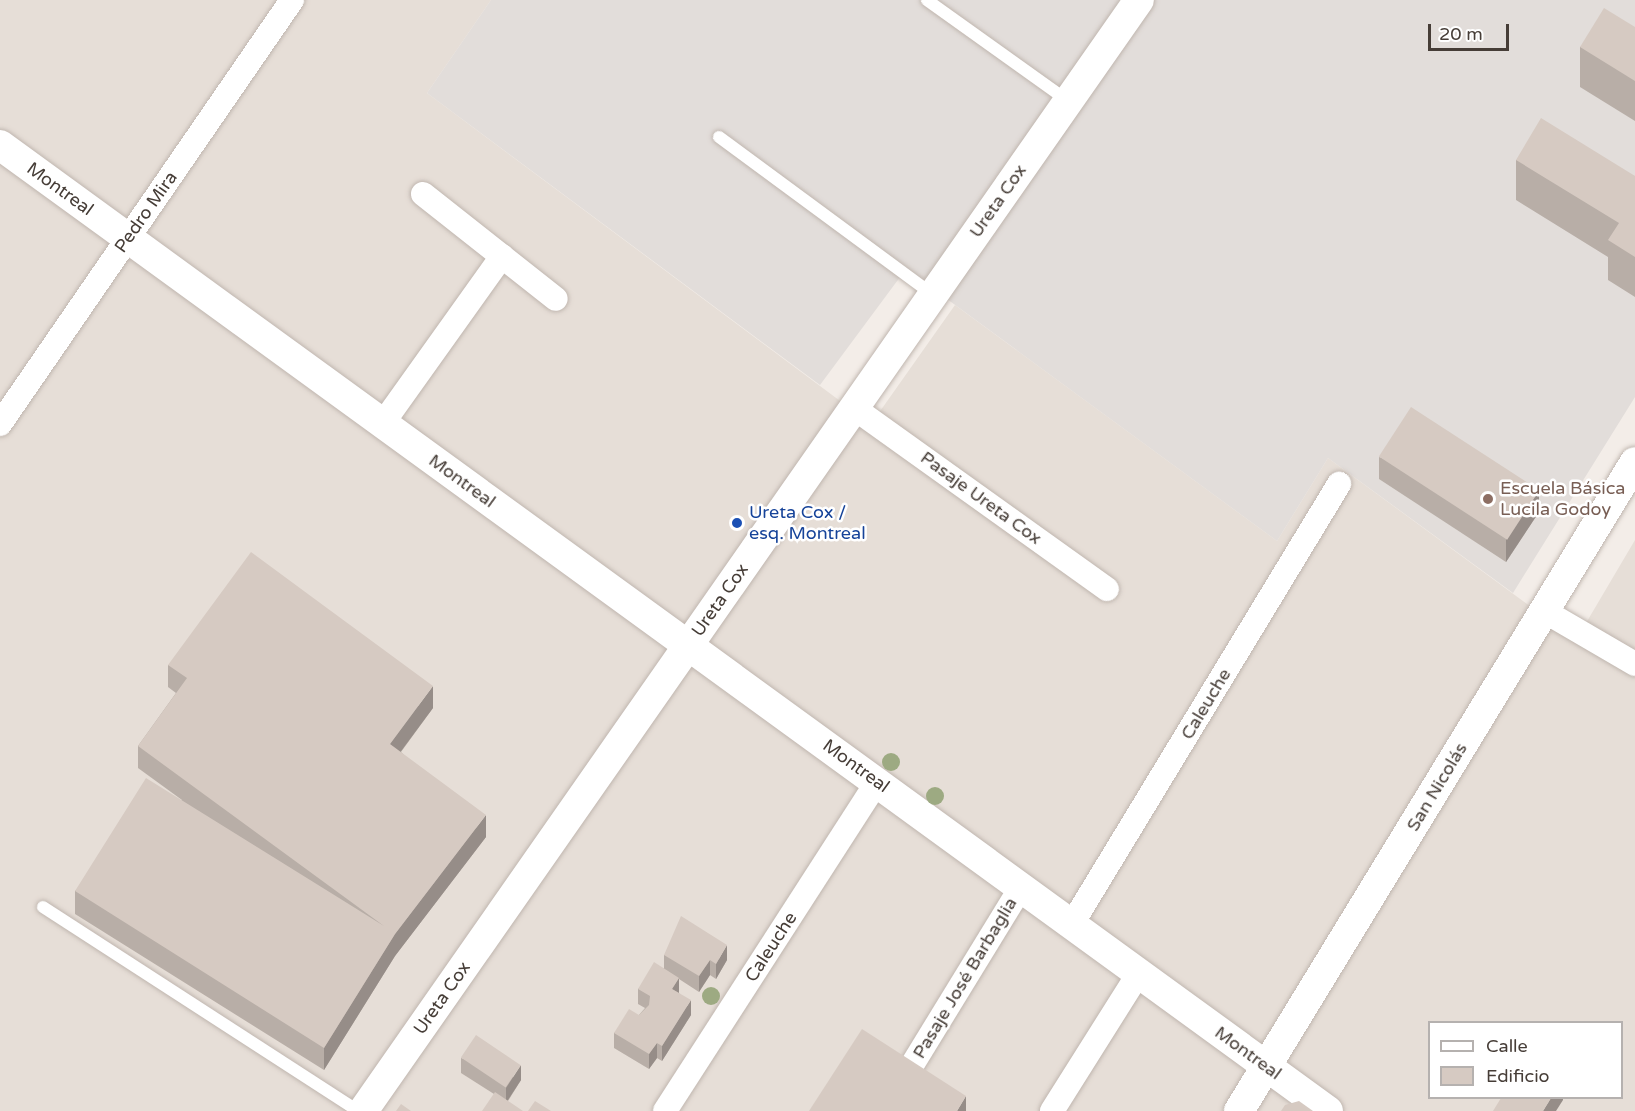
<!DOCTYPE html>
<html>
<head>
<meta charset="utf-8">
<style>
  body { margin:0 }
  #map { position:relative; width:1635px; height:1111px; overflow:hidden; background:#f3ede8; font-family:"Varela Round",sans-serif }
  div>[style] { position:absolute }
  .residential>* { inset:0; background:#e6ded7 }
  .industrial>* { inset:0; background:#e2ddda }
  .roads { filter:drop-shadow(0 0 2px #c0b6af) drop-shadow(0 0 2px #c0b6af) }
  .service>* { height:12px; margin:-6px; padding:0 6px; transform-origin:6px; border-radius:6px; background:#fff }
  .minor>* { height:24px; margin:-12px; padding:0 12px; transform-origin:12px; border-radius:12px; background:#fff }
  .tertiary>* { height:30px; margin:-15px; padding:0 15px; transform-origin:15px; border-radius:15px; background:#fff }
  .trees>* { width:18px; height:18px; margin:-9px; border-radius:50%; background:#9daa82 }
  .wall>* { inset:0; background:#b8aea7 }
  .shaded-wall>* { inset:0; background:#968d88 }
  .building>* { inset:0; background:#d6cac2; transform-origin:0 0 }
  .dots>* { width:16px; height:16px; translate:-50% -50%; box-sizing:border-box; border:3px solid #fff; border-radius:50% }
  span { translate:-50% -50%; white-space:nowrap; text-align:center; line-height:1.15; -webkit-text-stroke:5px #fff; paint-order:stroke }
  .street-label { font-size:18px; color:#463d37 }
  .education-label { font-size:18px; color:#785e54 }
  .left { translate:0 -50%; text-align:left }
  .transit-label { font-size:18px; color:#164399 }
  .legend { position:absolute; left:1428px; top:1021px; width:195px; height:78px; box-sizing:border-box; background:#fff; border:2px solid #b5b1af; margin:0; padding:8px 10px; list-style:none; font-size:18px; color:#463d37 }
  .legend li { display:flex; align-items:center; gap:12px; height:30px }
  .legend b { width:30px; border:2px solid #b5b1af }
  .scale { position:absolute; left:1428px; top:24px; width:81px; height:27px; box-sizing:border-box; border:3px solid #463d37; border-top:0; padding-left:8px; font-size:18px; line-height:21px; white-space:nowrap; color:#463d37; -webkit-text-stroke:4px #fff; paint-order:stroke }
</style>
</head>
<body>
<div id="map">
  <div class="residential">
    <div style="clip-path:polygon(evenodd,0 0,491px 0,427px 93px,871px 424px,955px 305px,1277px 541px,1328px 458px,1576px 640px,1635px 540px,1635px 1111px,0 1111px,0 0,1430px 1022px,1622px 1022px,1622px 1098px,1430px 1098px,1430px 1022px)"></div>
  </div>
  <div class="industrial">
    <div style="clip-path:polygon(491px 0,1635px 0,1635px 397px,1513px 593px,1328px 458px,1277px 541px,906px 269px,820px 385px,427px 93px)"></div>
  </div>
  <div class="roads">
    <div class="service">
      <div style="left:927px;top:0;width:173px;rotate:35.6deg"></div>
      <div style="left:719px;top:137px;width:266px;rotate:36.4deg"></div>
      <div style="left:43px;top:907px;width:375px;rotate:32.9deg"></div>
    </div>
    <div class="minor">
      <div style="left:423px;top:194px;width:169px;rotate:38.3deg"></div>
      <div style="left:854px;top:408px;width:311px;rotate:35.6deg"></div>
      <div style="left:383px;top:423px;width:205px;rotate:-54.5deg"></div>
      <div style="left:0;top:424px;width:515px;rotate:-55.45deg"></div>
      <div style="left:1544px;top:611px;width:105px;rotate:30.2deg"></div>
      <div style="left:1072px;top:924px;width:515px;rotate:-58.75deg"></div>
      <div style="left:909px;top:1070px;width:215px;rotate:-58.5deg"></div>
      <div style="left:665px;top:1111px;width:391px;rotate:-57.2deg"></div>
      <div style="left:1052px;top:1111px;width:163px;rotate:-57.8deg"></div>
    </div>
    <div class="tertiary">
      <div style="left:0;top:145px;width:1642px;rotate:36.03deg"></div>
      <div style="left:363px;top:1111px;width:1355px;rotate:-55.07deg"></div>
      <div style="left:1239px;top:1111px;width:760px;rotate:-58.61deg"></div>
    </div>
  </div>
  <div class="trees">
    <div style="left:891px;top:762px"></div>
    <div style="left:935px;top:796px"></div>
    <div style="left:711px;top:996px"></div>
  </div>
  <div class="wall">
    <div style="clip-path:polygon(1635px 27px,1635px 121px,1580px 87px,1580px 47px)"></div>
    <div style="clip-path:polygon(1516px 160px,1635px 176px,1635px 297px,1608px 280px,1608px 257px,1516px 200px)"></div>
    <div style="clip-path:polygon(1379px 457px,1539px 512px,1506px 562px,1379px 479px)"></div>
    <div style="clip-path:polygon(168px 665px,433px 708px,401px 752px,486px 837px,395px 956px,324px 1070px,75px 914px,75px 891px,182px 800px,138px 768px,138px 746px,176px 693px,168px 687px)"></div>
    <div style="clip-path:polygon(664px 955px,727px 960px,716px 979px,710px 975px,699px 992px,679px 979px,679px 993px,691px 1015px,662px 1061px,657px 1058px,649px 1069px,614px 1048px,614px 1033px,639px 1015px,645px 1008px,638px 1004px,638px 989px,664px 968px)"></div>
    <div style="clip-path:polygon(461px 1058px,521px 1080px,508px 1101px,494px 1094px,461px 1073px)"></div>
  </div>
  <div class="shaded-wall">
    <div style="clip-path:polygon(1539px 490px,1539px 512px,1506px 562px,1506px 540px)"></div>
    <div style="clip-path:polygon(433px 686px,433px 708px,390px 766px,390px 744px)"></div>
    <div style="clip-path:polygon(486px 815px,486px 837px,395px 956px,324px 1070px,324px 1048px,395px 934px)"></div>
    <div style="clip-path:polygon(727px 945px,727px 960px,716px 979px,716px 964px)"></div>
    <div style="clip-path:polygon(710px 960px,710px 975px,699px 992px,699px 976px)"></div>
    <div style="clip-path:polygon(679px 978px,679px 993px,672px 989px)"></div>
    <div style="clip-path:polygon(691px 1000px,691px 1015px,662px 1061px,662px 1046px)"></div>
    <div style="clip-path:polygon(657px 1043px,657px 1058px,649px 1069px,649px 1054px)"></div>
    <div style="clip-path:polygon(521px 1065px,521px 1080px,506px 1103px,506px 1088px)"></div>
    <div style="clip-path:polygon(966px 1096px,966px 1111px,957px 1111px)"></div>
    <div style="clip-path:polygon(1551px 1098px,1563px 1098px,1563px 1100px,1556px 1111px,1543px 1111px)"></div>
  </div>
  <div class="building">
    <div style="clip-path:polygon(1604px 8px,1635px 27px,1635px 81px,1580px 47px)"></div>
    <div style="clip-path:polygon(1541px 118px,1635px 176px,1635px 257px,1608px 240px,1619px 223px,1516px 160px)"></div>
    <div style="left:1411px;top:407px;width:153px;height:59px;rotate:33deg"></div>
    <div style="clip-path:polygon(251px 552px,433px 686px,390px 744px,486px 815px,395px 934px,324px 1048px,75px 891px,146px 778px,384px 926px,138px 746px,187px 678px,168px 665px)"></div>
    <div style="clip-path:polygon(681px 916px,727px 945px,716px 964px,710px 960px,699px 976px,664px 955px)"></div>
    <div style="clip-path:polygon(654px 962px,679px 978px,672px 989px,691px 1000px,662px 1046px,657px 1043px,649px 1054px,614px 1033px,629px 1009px,639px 1015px,649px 1005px,650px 996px,638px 989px)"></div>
    <div style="clip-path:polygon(862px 1029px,966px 1096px,957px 1111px,809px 1111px)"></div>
    <div style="left:476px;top:1035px;width:54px;height:27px;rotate:34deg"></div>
    <div style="clip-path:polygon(495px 1092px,523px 1111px,482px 1111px)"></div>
    <div style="clip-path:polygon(1501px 1098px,1551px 1098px,1543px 1111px,1493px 1111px)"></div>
    <div style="clip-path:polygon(535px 1101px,551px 1111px,528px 1111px)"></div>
    <div style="clip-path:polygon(1299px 1101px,1313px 1111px,1281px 1111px,1285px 1105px)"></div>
    <div style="clip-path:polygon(401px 1104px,411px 1111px,396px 1111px)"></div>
  </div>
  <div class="dots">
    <div style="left:1488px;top:499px;background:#8d6e63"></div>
    <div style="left:737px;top:523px;background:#1a4fb4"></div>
  </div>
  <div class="street-label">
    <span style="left:60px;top:189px;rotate:36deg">Montreal</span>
    <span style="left:998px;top:201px;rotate:-55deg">Ureta Cox</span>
    <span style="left:146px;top:212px;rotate:-55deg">Pedro Mira</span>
    <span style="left:462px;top:481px;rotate:36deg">Montreal</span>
    <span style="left:981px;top:498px;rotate:36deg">Pasaje Ureta Cox</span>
    <span style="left:720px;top:600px;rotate:-55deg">Ureta Cox</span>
    <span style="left:1206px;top:704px;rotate:-59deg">Caleuche</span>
    <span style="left:856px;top:766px;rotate:36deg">Montreal</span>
    <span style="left:1437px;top:787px;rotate:-59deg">San Nicolás</span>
    <span style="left:771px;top:947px;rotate:-57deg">Caleuche</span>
    <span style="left:965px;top:978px;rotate:-59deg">Pasaje José Barbaglia</span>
    <span style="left:442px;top:998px;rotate:-55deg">Ureta Cox</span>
    <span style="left:1248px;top:1053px;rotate:36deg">Montreal</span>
  </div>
  <div class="education-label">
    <span class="left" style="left:1500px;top:499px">Escuela Básica<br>Lucila Godoy</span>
  </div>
  <div class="transit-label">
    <span class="left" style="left:749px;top:523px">Ureta Cox /<br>esq. Montreal</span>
  </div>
  <ul class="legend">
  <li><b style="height:8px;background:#fff"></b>Calle</li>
  <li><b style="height:16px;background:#d6cac2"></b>Edificio</li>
  </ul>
  <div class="scale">20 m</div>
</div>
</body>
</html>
